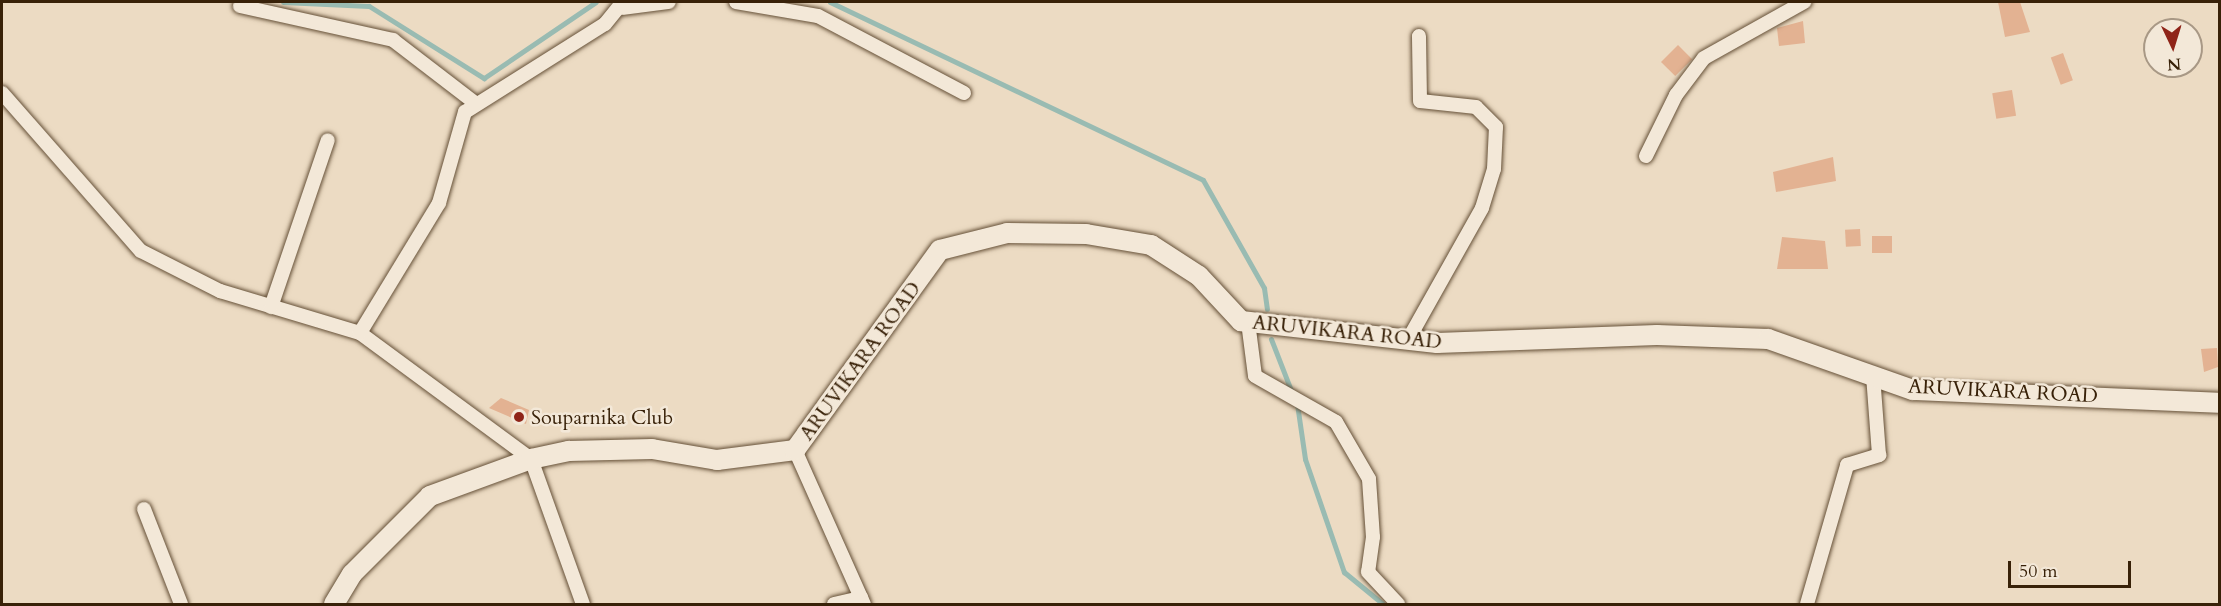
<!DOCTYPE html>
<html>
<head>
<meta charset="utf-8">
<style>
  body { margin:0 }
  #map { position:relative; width:2221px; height:606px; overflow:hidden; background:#ecdbc3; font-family:Cardo,serif }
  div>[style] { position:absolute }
  .stream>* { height:5px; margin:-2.5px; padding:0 2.5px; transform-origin:2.5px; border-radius:2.5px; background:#99bbb2 }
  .building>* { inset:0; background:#e3b292; transform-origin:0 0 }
  .roads { filter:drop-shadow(0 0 2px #655037) drop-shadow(0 0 2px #655037) }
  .minor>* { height:14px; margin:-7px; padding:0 7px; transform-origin:7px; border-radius:7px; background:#f3e8d8 }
  .secondary>* { height:20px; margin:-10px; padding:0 10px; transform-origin:10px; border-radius:10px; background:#f3e8d8 }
  .dots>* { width:16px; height:16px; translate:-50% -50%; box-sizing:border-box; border:3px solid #f3e8d8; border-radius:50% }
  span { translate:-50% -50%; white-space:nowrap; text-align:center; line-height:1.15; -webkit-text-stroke:5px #f3e8d8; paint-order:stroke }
  .street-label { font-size:20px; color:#382108 }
  .poi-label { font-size:20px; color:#382108 }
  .left { translate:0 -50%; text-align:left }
  .frame { position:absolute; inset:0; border:3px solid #382108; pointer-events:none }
  .north { position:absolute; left:2143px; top:18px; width:60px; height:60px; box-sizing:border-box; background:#f3e8d8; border:2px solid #a89885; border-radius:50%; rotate:176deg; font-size:16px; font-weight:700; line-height:24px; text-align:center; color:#382108 }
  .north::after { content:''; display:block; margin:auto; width:21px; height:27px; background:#8f2418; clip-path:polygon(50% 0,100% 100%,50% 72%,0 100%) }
  .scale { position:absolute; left:2008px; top:561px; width:123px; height:27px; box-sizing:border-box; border:3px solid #382108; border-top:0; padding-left:8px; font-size:18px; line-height:21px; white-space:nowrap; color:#382108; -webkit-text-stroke:4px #f3e8d8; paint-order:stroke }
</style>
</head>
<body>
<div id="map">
  <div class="stream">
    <div style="left:283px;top:2px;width:86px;rotate:2.7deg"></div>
    <div style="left:369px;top:6px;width:136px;rotate:32.1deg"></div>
    <div style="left:484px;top:78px;width:135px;rotate:-34.2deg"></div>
    <div style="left:830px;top:2px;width:413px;rotate:25.5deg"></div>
    <div style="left:1203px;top:180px;width:124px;rotate:60.5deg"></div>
    <div style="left:1264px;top:288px;width:21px;rotate:82deg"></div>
    <div style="left:1271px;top:339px;width:58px;rotate:68.7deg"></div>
    <div style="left:1297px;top:404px;width:56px;rotate:81.7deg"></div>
    <div style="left:1305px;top:459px;width:120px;rotate:71deg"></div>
    <div style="left:1344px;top:572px;width:50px;rotate:39.4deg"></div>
  </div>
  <div class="building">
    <div style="clip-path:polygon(1998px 2px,2020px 2px,2030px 32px,2005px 37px)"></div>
    <div style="clip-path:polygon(1803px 21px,1805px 43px,1779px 46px,1777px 28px)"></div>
    <div style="left:1678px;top:45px;width:20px;height:24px;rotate:45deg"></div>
    <div style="left:2063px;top:53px;width:29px;height:13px;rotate:70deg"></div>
    <div style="left:2012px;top:90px;width:26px;height:20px;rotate:81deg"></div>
    <div style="clip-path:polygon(1833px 157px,1836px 181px,1776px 192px,1773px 172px)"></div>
    <div style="left:1860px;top:229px;width:17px;height:15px;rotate:87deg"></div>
    <div style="left:1872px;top:236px;width:20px;height:17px"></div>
    <div style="clip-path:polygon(1782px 237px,1825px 241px,1828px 269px,1777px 269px)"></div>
    <div style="clip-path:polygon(2217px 348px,2218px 367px,2204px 372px,2201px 349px)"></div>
    <div style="clip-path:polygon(501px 398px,529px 410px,526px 424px,489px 408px)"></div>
  </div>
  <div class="roads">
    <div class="minor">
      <div style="left:736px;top:2px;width:83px;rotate:9.7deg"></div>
      <div style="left:818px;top:16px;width:165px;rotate:27.8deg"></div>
      <div style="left:240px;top:6px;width:157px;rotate:12.5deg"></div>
      <div style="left:393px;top:40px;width:103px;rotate:37.5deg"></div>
      <div style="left:623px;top:8px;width:46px;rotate:-7.4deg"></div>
      <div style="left:2px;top:93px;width:210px;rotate:48.7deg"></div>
      <div style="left:141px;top:251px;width:89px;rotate:26.9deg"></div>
      <div style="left:220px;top:291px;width:146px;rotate:16.7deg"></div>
      <div style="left:360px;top:333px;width:212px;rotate:36.4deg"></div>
      <div style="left:531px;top:459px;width:154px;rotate:70.3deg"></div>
      <div style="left:1646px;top:156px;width:68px;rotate:-63.8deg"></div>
      <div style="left:1676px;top:95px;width:46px;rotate:-52.9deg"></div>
      <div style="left:1704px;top:58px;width:115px;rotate:-29.2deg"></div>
      <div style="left:271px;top:307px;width:176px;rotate:-71.2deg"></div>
      <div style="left:1248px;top:322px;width:54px;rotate:82.6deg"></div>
      <div style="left:1255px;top:376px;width:93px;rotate:29.6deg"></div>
      <div style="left:1336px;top:422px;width:66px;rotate:59.9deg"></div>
      <div style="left:1369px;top:479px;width:58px;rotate:86.1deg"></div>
      <div style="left:1373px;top:537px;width:35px;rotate:98deg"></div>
      <div style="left:1368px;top:572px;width:44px;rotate:46.8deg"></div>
      <div style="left:360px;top:333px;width:152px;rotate:-58.7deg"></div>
      <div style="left:439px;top:203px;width:95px;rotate:-74.1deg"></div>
      <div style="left:465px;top:112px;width:165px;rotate:-32.2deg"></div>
      <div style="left:605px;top:24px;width:28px;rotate:-51deg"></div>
      <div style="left:1408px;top:340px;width:151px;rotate:-60.7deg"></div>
      <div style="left:1482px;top:208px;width:41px;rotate:-72.9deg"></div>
      <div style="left:1494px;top:169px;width:42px;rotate:-87.3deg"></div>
      <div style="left:1496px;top:127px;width:28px;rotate:-135deg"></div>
      <div style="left:1476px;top:107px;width:56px;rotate:-173.9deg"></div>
      <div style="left:1420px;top:101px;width:65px;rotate:-90.9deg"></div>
      <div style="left:795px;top:450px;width:169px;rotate:65.9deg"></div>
      <div style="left:144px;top:509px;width:102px;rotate:68.7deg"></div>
      <div style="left:834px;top:604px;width:28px;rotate:-13deg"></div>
      <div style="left:1807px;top:604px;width:145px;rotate:-73.9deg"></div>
      <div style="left:1847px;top:465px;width:34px;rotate:-17deg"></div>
      <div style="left:1879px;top:455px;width:79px;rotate:-94.3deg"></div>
    </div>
    <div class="secondary">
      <div style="left:334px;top:604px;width:35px;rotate:-59deg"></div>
      <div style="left:352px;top:574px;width:110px;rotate:-45deg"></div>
      <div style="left:430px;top:496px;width:108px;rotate:-20.1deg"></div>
      <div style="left:531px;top:459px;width:39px;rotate:-12deg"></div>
      <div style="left:569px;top:451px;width:83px;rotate:-1.4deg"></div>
      <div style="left:652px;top:449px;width:66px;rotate:9.6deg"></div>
      <div style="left:717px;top:460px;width:79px;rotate:-7.3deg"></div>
      <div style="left:795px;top:450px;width:247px;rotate:-54.1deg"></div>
      <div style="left:940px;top:250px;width:69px;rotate:-14.2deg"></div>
      <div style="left:1007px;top:233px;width:79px;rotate:0.7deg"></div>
      <div style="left:1086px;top:234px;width:66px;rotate:9.6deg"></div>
      <div style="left:1151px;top:245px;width:57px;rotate:32.9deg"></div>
      <div style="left:1199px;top:276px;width:62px;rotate:47deg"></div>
      <div style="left:1241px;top:321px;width:197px;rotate:6.4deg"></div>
      <div style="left:1437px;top:343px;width:220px;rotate:-2.1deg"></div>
      <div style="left:1657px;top:335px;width:111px;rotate:2.1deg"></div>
      <div style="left:1768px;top:339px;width:154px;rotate:19.4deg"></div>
      <div style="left:1913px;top:390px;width:307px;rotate:2.4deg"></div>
    </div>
  </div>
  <div class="dots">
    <div style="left:519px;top:417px;background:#8f2418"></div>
  </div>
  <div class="street-label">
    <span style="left:1347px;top:332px;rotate:6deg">ARUVIKARA ROAD</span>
    <span style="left:860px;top:361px;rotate:-54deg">ARUVIKARA ROAD</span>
    <span style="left:2003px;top:391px;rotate:3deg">ARUVIKARA ROAD</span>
  </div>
  <div class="poi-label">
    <span class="left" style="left:531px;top:417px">Souparnika Club</span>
  </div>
  <div class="frame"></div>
  <div class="north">N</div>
  <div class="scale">50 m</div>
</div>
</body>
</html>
